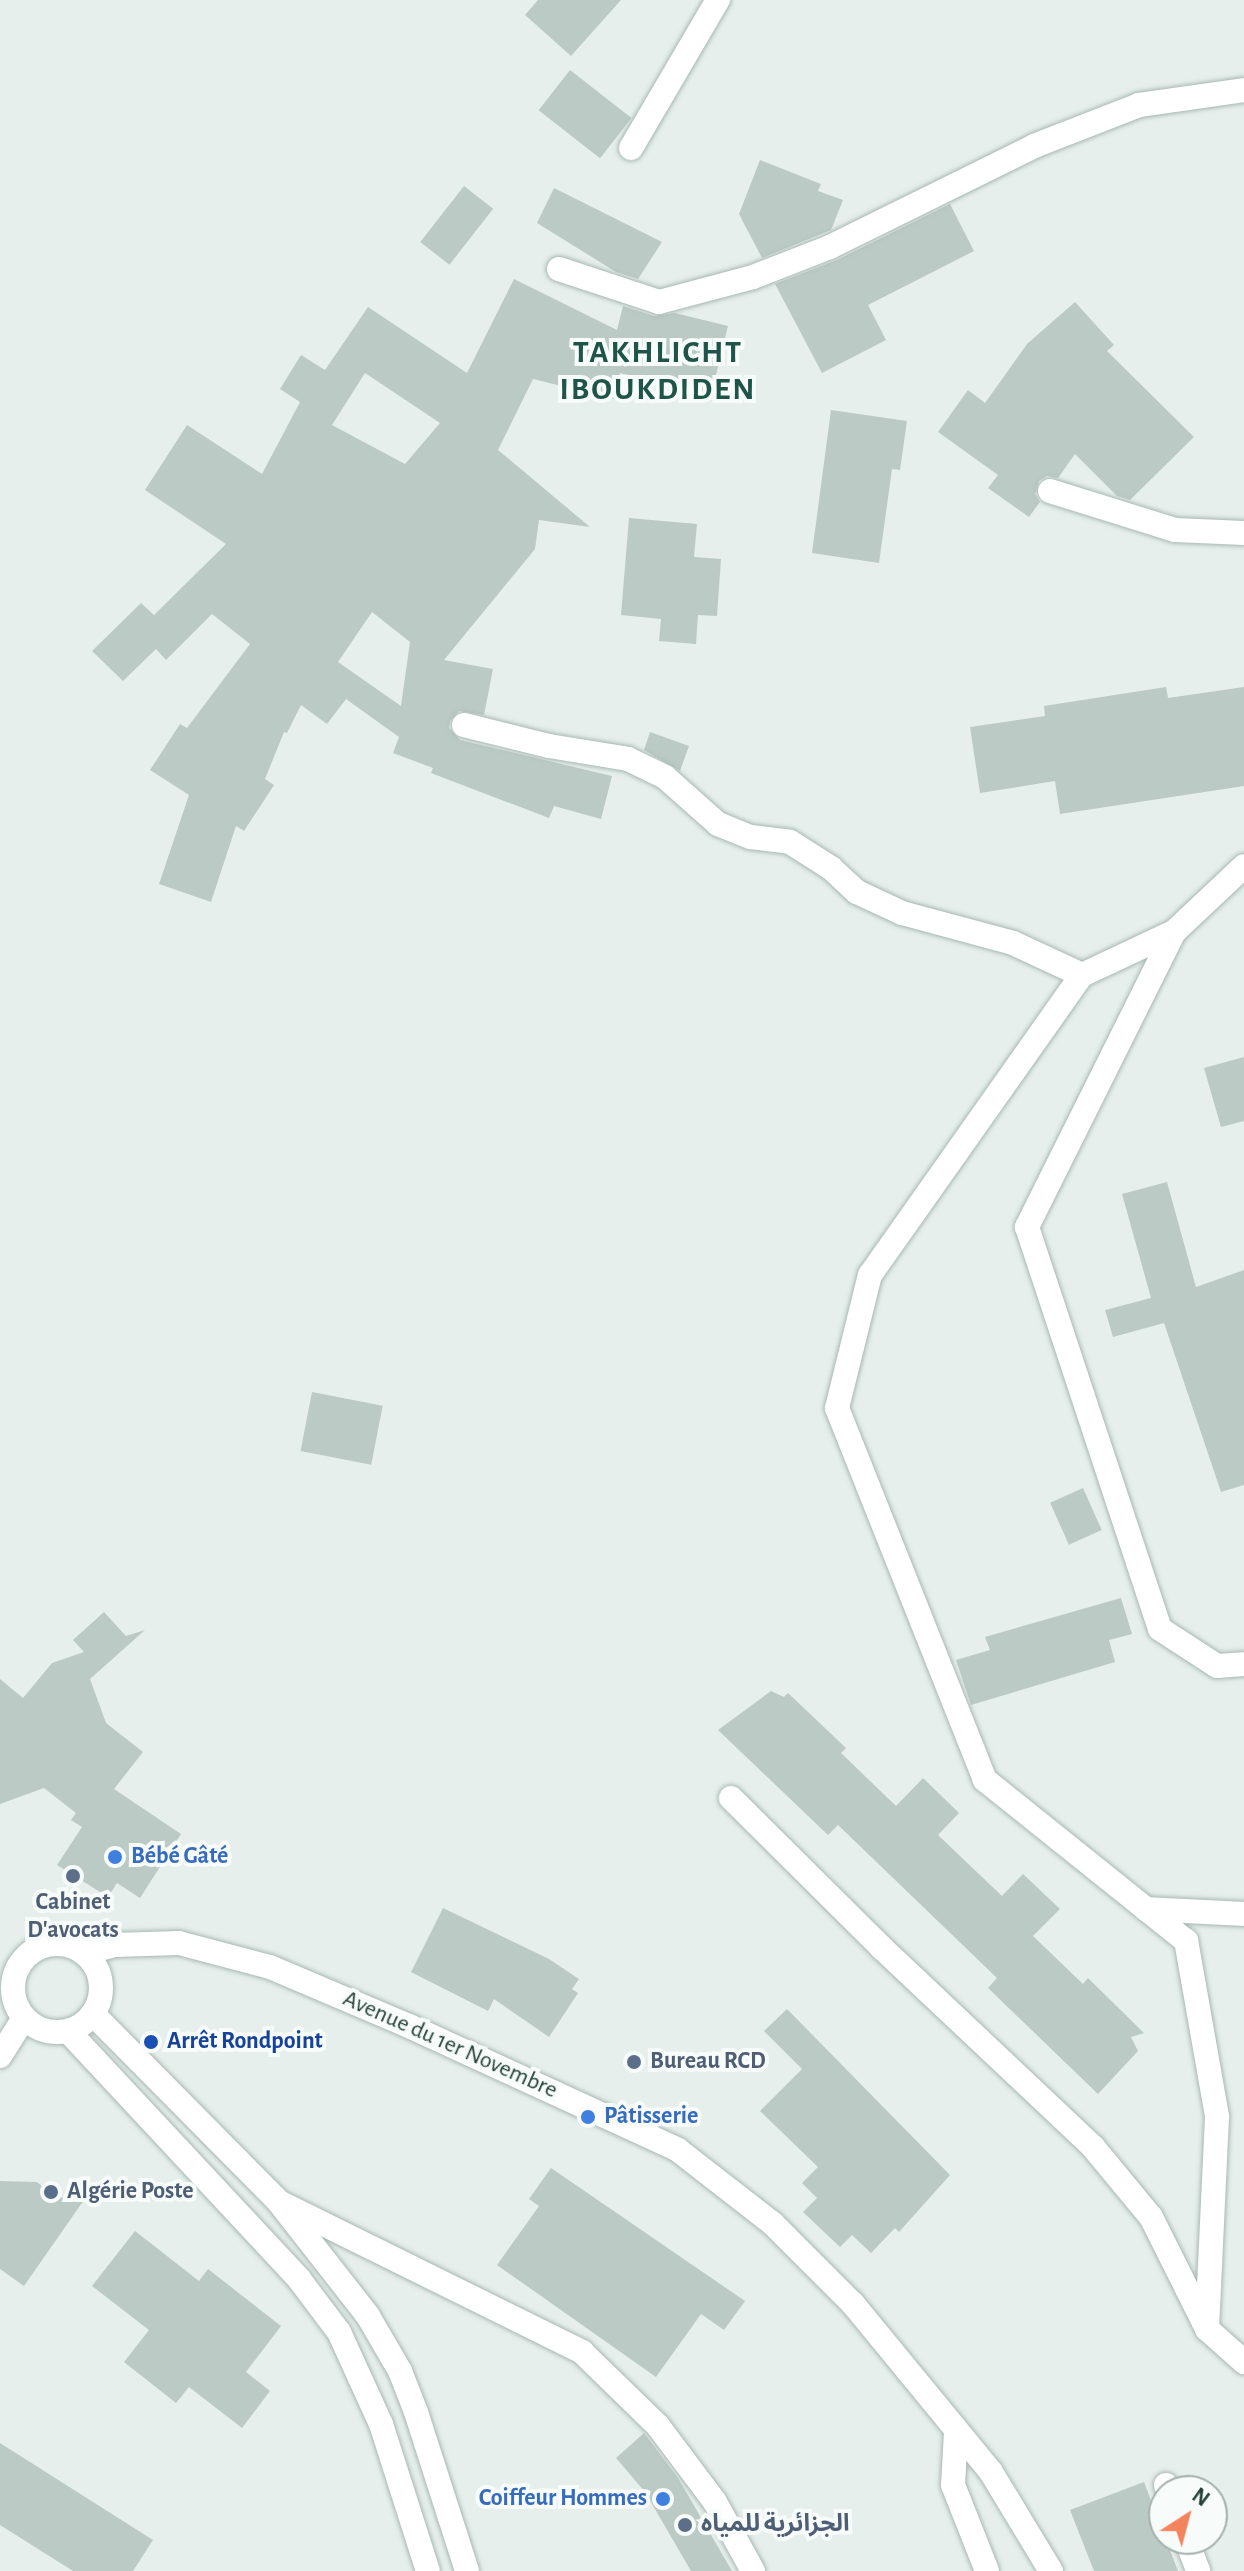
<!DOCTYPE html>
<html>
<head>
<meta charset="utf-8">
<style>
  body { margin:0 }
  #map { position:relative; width:1244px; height:2571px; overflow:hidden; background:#e6efeb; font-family:"Alegreya Sans","Noto Sans Arabic",sans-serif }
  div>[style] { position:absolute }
  .building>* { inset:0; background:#bbcac4; transform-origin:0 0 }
  .roads { filter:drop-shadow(0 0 2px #a8b8b2) drop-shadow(0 0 2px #a8b8b2) }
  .minor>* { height:24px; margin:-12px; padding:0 12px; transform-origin:12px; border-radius:12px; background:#fff }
  .minor>.ring { margin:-12px; padding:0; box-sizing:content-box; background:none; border:24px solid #fff; border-radius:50% }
  .dots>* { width:22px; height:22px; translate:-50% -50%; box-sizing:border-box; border:4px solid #f7fbf9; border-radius:50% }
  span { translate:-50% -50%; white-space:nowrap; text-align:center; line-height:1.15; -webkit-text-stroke:8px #f7fbf9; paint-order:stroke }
  .shop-label { font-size:24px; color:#366cbe; font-weight:700 }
  .left { translate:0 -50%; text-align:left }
  .right { translate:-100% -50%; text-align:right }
  .service-label { font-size:24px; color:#4e5e75; font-weight:700 }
  .transit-label { font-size:24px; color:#164399; font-weight:700 }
  .street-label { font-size:24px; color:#24423a }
  .district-label { font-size:32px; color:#1f5548; font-weight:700; letter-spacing:2px }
  .north { position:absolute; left:1148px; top:2475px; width:80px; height:80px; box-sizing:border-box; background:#f7fbf9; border:2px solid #a3b1ad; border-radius:50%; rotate:36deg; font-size:22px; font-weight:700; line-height:32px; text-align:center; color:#24423a }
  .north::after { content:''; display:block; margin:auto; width:28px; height:36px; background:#f4845f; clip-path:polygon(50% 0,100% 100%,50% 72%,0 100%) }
</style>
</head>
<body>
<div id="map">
  <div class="building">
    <div style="clip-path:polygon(538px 0,621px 0,571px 56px,525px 15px)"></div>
    <div style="left:570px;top:70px;width:78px;height:51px;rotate:38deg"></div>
    <div style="clip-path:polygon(760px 160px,821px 184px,818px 191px,843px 200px,831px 230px,762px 258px,739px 214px)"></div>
    <div style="left:464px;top:186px;width:37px;height:71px;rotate:38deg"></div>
    <div style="clip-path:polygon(554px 188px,662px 242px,638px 279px,616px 272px,537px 223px)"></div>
    <div style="clip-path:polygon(950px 204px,974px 251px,868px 305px,886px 340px,822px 373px,775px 284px,837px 260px)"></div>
    <div style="clip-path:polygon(evenodd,514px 279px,617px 330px,623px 306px,654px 316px,675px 313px,728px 326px,711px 395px,620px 373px,614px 399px,533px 379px,498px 450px,590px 527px,539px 520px,535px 549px,444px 660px,493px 669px,484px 715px,459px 711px,450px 721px,449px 728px,460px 740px,612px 776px,601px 819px,554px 806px,549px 818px,431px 773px,433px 768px,393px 753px,399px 737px,346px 699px,327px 724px,301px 705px,287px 733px,284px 732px,265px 779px,274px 785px,244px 831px,236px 826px,211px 902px,159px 884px,189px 795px,150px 770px,180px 724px,187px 728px,250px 644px,212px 614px,166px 660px,156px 649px,123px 681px,92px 651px,141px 603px,154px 615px,226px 544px,145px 490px,187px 425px,262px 474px,300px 402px,280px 389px,301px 355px,325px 370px,368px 307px,467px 373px,514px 279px,365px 373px,440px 423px,405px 464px,332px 425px,365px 373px,514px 279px,372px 612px,410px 642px,401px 706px,338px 662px,372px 612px)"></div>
    <div style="clip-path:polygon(1075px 302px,1114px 345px,1107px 351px,1194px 437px,1130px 500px,1117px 496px,1075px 454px,1058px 478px,1047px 476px,1039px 481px,1035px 494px,1040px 502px,1029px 517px,988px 488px,998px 475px,938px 432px,968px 390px,985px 403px,1027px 344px)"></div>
    <div style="clip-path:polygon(831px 410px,907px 421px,900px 470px,892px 469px,879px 563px,812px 553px)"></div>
    <div style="clip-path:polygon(629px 518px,697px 524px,694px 557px,721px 559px,717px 616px,698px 615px,696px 644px,659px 641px,661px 619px,621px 615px)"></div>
    <div style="clip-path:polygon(1166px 687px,1168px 698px,1244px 687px,1244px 786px,1060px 814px,1055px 781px,980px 793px,970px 727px,1045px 716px,1044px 706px)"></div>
    <div style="clip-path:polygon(650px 732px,689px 746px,680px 771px,644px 750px)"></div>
    <div style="clip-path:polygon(1244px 1057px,1244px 1121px,1221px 1127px,1204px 1068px)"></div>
    <div style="clip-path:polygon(1167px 1182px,1196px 1287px,1244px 1270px,1244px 1485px,1221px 1492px,1164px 1323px,1113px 1337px,1105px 1310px,1151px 1298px,1122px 1194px)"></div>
    <div style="left:312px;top:1392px;width:72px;height:60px;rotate:11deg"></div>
    <div style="left:1083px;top:1488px;width:46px;height:36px;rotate:66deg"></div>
    <div style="clip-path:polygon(1121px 1598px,1132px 1634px,1109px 1640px,1115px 1662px,971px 1705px,956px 1660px,990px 1650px,985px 1637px)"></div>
    <div style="clip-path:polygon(104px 1612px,126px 1636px,145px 1630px,90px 1679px,106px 1723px,143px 1752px,114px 1789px,181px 1834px,140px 1898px,117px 1883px,108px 1897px,57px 1865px,82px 1827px,71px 1820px,76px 1813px,44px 1788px,0 1804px,0 1679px,23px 1698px,52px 1663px,84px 1652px,73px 1640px)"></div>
    <div style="clip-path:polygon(771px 1691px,784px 1697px,788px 1693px,846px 1748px,841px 1753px,896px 1806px,923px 1778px,959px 1813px,938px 1835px,1002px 1896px,1023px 1874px,1060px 1909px,1033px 1936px,1083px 1984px,1088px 1978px,1144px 2033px,1131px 2037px,1138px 2051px,1098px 2094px,988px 1988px,997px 1978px,838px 1825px,828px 1835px,718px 1730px)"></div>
    <div style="clip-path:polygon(443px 1908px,549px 1959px,579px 1979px,572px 1989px,578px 1993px,549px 2037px,494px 1999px,488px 2011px,411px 1972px)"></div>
    <div style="clip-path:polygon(787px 2009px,950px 2175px,899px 2232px,895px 2228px,871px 2253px,852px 2235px,840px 2247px,803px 2212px,817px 2198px,802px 2183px,818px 2167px,760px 2111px,802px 2069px,764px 2031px)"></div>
    <div style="clip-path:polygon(551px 2168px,745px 2301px,724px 2330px,701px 2314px,656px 2377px,497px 2265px,539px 2206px,529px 2199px)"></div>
    <div style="clip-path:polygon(0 2181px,37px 2182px,55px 2197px,84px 2200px,24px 2286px,0 2269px)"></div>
    <div style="clip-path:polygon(135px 2231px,199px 2281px,208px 2269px,281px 2326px,246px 2372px,270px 2391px,242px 2428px,189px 2387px,176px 2403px,124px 2362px,149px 2330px,92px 2286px)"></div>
    <div style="clip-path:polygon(644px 2433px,678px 2478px,732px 2571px,691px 2571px,645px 2492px,616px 2458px)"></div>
    <div style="clip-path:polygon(0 2443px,153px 2540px,133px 2571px,73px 2571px,0 2525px)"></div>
    <div style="clip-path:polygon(1144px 2482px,1178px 2571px,1094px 2571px,1070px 2510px)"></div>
  </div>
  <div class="roads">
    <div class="minor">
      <div style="left:631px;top:148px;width:172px;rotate:-59.6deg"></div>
      <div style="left:559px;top:269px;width:105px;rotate:18.3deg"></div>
      <div style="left:659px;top:302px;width:97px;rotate:-14.9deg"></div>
      <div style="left:753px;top:277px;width:83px;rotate:-21.3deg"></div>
      <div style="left:830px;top:247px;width:228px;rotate:-26.3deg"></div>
      <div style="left:1034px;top:146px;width:113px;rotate:-21.3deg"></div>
      <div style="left:1139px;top:105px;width:106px;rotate:-8.1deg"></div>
      <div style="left:1050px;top:491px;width:131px;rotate:17.3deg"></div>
      <div style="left:1175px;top:530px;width:69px;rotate:2.5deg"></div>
      <div style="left:464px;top:725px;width:88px;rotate:13.9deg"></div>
      <div style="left:549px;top:746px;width:80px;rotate:9.3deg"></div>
      <div style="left:628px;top:759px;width:41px;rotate:25.9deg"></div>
      <div style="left:665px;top:777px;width:71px;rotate:41.6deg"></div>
      <div style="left:718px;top:824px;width:35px;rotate:22deg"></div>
      <div style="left:751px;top:837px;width:39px;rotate:7deg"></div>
      <div style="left:790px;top:842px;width:49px;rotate:32.4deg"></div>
      <div style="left:831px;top:868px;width:35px;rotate:43deg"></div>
      <div style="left:857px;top:892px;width:50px;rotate:25deg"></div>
      <div style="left:902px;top:913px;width:115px;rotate:15.1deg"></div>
      <div style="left:1013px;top:943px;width:76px;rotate:24.9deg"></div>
      <div style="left:1174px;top:932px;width:330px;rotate:116.5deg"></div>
      <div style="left:1027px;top:1227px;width:423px;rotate:71.7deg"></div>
      <div style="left:1160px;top:1629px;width:68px;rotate:33deg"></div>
      <div style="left:1217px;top:1666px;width:27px;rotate:-4deg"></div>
      <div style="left:731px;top:1798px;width:213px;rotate:44.8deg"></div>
      <div style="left:882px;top:1948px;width:290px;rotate:43.3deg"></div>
      <div style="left:1093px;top:2147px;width:91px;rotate:50.4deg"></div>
      <div style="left:1151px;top:2217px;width:125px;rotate:63.4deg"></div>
      <div style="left:1207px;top:2329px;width:50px;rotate:41.7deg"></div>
      <div style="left:1146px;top:1909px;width:98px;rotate:2.9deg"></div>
      <div class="ring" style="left:13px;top:1944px;width:64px;height:64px"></div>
      <div style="left:85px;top:1953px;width:30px;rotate:-15deg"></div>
      <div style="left:114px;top:1945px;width:65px;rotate:-1.8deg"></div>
      <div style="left:179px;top:1943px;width:94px;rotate:14.8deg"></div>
      <div style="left:270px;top:1967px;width:151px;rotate:23deg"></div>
      <div style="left:409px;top:2026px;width:296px;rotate:24.7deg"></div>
      <div style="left:678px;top:2150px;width:120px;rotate:37.9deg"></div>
      <div style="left:773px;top:2224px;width:113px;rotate:45deg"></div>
      <div style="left:853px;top:2304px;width:217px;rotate:50.6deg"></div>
      <div style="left:991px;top:2472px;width:116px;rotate:58.8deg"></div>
      <div style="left:93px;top:2014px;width:264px;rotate:45.3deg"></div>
      <div style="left:279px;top:2202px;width:145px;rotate:52deg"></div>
      <div style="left:368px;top:2316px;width:64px;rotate:59.8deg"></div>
      <div style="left:400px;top:2371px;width:44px;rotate:68.7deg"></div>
      <div style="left:416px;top:2412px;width:167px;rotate:72.2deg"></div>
      <div style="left:68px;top:2031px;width:339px;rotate:47deg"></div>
      <div style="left:299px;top:2279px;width:66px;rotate:53deg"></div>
      <div style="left:339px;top:2332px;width:101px;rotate:65.5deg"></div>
      <div style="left:381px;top:2424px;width:154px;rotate:72.3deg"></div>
      <div style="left:0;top:2056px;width:45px;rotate:-57.7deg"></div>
      <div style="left:283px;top:2204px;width:334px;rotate:26.3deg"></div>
      <div style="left:582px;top:2352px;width:106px;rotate:44.2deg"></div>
      <div style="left:658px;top:2426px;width:95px;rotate:53.1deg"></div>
      <div style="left:715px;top:2502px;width:79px;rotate:61.2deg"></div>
      <div style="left:1207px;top:2329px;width:213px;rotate:-87.3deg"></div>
      <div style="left:1217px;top:2116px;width:178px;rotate:-100deg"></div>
      <div style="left:1186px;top:1941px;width:258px;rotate:-141.3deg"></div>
      <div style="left:985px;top:1780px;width:400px;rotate:-111.7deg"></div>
      <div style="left:837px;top:1408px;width:137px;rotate:-76.1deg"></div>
      <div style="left:870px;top:1275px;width:367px;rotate:-54.8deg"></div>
      <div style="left:1082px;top:975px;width:102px;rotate:-25.1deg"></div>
      <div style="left:1174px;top:932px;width:96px;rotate:-43.3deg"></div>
      <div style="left:956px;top:2432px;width:53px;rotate:93.2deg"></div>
      <div style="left:953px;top:2485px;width:92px;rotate:68.4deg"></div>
      <div style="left:1166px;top:2485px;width:6px;rotate:72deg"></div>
      <div style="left:1186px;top:2539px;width:34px;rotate:69deg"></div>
    </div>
  </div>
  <div class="dots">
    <div style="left:115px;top:1857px;background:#3f7fe0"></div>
    <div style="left:73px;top:1876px;background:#5c6f8a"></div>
    <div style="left:151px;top:2042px;background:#1a4fb4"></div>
    <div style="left:634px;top:2062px;background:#5c6f8a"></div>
    <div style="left:588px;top:2117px;background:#3f7fe0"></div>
    <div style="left:51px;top:2192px;background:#5c6f8a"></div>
    <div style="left:663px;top:2499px;background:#3f7fe0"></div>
    <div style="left:685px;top:2525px;background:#5c6f8a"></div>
  </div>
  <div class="shop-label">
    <span class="left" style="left:131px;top:1857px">Bébé Gâté</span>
    <span class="left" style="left:604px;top:2117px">Pâtisserie</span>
    <span class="right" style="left:647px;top:2499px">Coiffeur Hommes</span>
  </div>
  <div class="service-label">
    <span style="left:73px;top:1917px">Cabinet<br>D'avocats</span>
    <span class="left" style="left:650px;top:2062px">Bureau RCD</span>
    <span class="left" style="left:67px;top:2192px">Algérie Poste</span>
    <span class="left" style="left:701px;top:2525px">الجزائرية للمياه</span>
  </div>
  <div class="transit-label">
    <span class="left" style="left:167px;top:2042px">Arrêt Rondpoint</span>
  </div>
  <div class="street-label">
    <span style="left:450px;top:2045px;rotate:24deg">Avenue du 1er Novembre</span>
  </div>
  <div class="district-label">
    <span style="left:658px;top:371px">TAKHLICHT<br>IBOUKDIDEN</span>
  </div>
  <div class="north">N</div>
</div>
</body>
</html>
